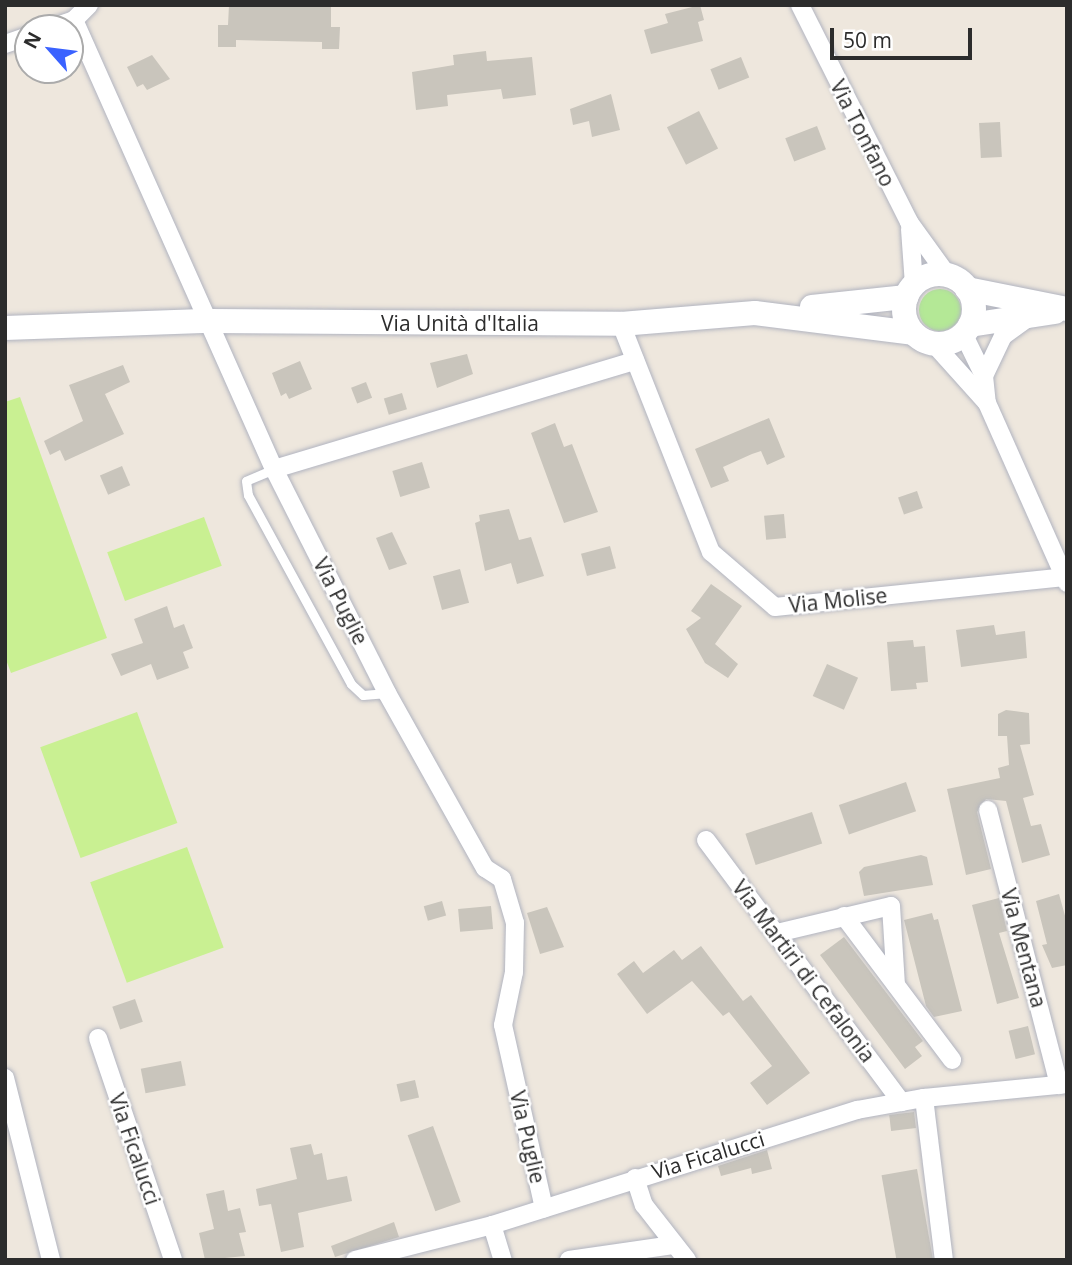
<!DOCTYPE html>
<html>
<head>
<meta charset="utf-8">
<style>
  body { margin:0 }
  #map { position:relative; width:1072px; height:1265px; overflow:hidden; background:#eee7dd; font-family:"Open Sans",sans-serif }
  div>[style] { position:absolute }
  .green>* { inset:0; background:#b4e896 }
  .round { border-radius:50% }
  .pitch>* { inset:0; background:#c9f092; transform-origin:0 0 }
  .building>* { inset:0; background:#c9c5bc; transform-origin:0 0 }
  .roads { filter:drop-shadow(0 0 2px #b1b4c0) drop-shadow(0 0 2px #b1b4c0) }
  .lane>* { height:9px; margin:-4.5px; padding:0 4.5px; transform-origin:4.5px; border-radius:4.5px; background:#fff }
  .street>* { height:18px; margin:-9px; padding:0 9px; transform-origin:9px; border-radius:9px; background:#fff }
  .secondary>* { height:24px; margin:-12px; padding:0 12px; transform-origin:12px; border-radius:12px; background:#fff }
  .secondary>.ring { margin:-12px; padding:0; box-sizing:content-box; background:none; border:24px solid #fff; border-radius:50% }
  span { translate:-50% -50%; white-space:nowrap; text-align:center; line-height:1.15; -webkit-text-stroke:5px #fff; paint-order:stroke }
  .street-label { font-size:21px; color:#2c2c2c }
  .frame { position:absolute; inset:0; border:7px solid #2c2c2c; pointer-events:none }
  .north { position:absolute; left:14px; top:14px; width:70px; height:70px; box-sizing:border-box; background:#fff; border:2px solid #ababab; border-radius:50%; rotate:298deg; font-size:19px; font-weight:700; line-height:28px; text-align:center; color:#2c2c2c }
  .north::after { content:''; display:block; margin:auto; width:24px; height:32px; background:#3a62ff; clip-path:polygon(50% 0,100% 100%,50% 72%,0 100%) }
  .scale { position:absolute; left:830px; top:28px; width:142px; height:32px; box-sizing:border-box; border:4px solid #2c2c2c; border-top:0; padding-left:9px; font-size:21px; line-height:24px; white-space:nowrap; color:#2c2c2c; -webkit-text-stroke:5px #fff; paint-order:stroke }
</style>
</head>
<body>
<div id="map">
  <div class="green">
    <div class="round" style="left:919px;top:289px;width:42px;height:42px"></div>
  </div>
  <div class="pitch">
    <div style="clip-path:polygon(20px 397px,107px 638px,11px 673px,5px 657px,5px 402px)"></div>
    <div style="left:204px;top:517px;width:52px;height:103px;rotate:70deg"></div>
    <div style="left:137px;top:712px;width:118px;height:103px;rotate:70deg"></div>
    <div style="left:187px;top:847px;width:107px;height:103px;rotate:70deg"></div>
  </div>
  <div class="building">
    <div style="clip-path:polygon(229px 5px,331px 5px,331px 27px,340px 27px,339px 49px,322px 49px,322px 42px,236px 40px,236px 47px,218px 47px,218px 25px,228px 25px)"></div>
    <div style="clip-path:polygon(700px 5px,704px 20px,698px 22px,703px 41px,651px 54px,644px 30px,668px 23px,665px 14px)"></div>
    <div style="clip-path:polygon(486px 51px,487px 61px,532px 57px,536px 95px,503px 99px,501px 89px,447px 95px,448px 106px,416px 110px,412px 72px,454px 65px,453px 55px)"></div>
    <div style="clip-path:polygon(152px 55px,170px 79px,147px 90px,143px 84px,137px 87px,127px 67px)"></div>
    <div style="left:741px;top:57px;width:22px;height:33px;rotate:68deg"></div>
    <div style="clip-path:polygon(611px 94px,620px 130px,592px 137px,589px 121px,573px 125px,570px 109px)"></div>
    <div style="left:699px;top:111px;width:42px;height:36px;rotate:63deg"></div>
    <div style="left:1000px;top:122px;width:35px;height:21px;rotate:87deg"></div>
    <div style="left:817px;top:126px;width:25px;height:34px;rotate:69deg"></div>
    <div style="clip-path:polygon(467px 354px,473px 374px,437px 388px,430px 363px)"></div>
    <div style="clip-path:polygon(300px 361px,312px 389px,289px 399px,286px 393px,281px 396px,272px 373px)"></div>
    <div style="clip-path:polygon(123px 365px,130px 382px,105px 394px,124px 434px,65px 461px,60px 450px,50px 455px,44px 441px,83px 421px,69px 385px)"></div>
    <div style="left:366px;top:382px;width:17px;height:16px;rotate:69deg"></div>
    <div style="left:402px;top:393px;width:17px;height:19px;rotate:73deg"></div>
    <div style="clip-path:polygon(769px 418px,785px 457px,767px 465px,761px 451px,752px 454px,723px 467px,729px 481px,711px 488px,695px 449px)"></div>
    <div style="clip-path:polygon(555px 423px,564px 447px,572px 444px,598px 512px,564px 523px,531px 433px)"></div>
    <div style="left:422px;top:462px;width:27px;height:31px;rotate:73deg"></div>
    <div style="left:122px;top:466px;width:21px;height:24px;rotate:67deg"></div>
    <div style="left:917px;top:491px;width:18px;height:20px;rotate:71deg"></div>
    <div style="clip-path:polygon(509px 509px,519px 540px,531px 537px,544px 576px,517px 584px,511px 563px,485px 571px,475px 523px,480px 521px,479px 515px)"></div>
    <div style="left:784px;top:514px;width:24px;height:20px;rotate:85deg"></div>
    <div style="clip-path:polygon(392px 532px,407px 564px,389px 570px,376px 538px)"></div>
    <div style="left:610px;top:546px;width:23px;height:30px;rotate:75deg"></div>
    <div style="left:460px;top:569px;width:35px;height:28px;rotate:75deg"></div>
    <div style="clip-path:polygon(711px 584px,742px 606px,715px 644px,738px 664px,728px 678px,705px 663px,686px 629px,701px 618px,691px 611px)"></div>
    <div style="clip-path:polygon(167px 606px,174px 628px,184px 624px,193px 648px,183px 652px,189px 668px,157px 680px,151px 664px,121px 676px,111px 654px,143px 643px,134px 619px)"></div>
    <div style="clip-path:polygon(994px 625px,996px 635px,1025px 631px,1027px 658px,961px 667px,956px 630px)"></div>
    <div style="clip-path:polygon(913px 640px,914px 647px,925px 646px,928px 682px,916px 683px,917px 689px,891px 691px,887px 642px)"></div>
    <div style="left:827px;top:664px;width:34px;height:35px;rotate:24deg"></div>
    <div style="clip-path:polygon(1006px 710px,1029px 713px,1030px 744px,1020px 745px,1034px 795px,1023px 798px,1031px 826px,1041px 824px,1050px 855px,1022px 863px,1006px 801px,986px 799px,977px 812px,991px 869px,966px 875px,947px 789px,1000px 778px,998px 768px,1009px 765px,1007px 736px,998px 736px,998px 714px)"></div>
    <div style="left:906px;top:782px;width:31px;height:71px;rotate:71deg"></div>
    <div style="left:812px;top:812px;width:33px;height:70px;rotate:72deg"></div>
    <div style="clip-path:polygon(921px 855px,927px 857px,933px 885px,864px 896px,859px 872px,864px 867px)"></div>
    <div style="clip-path:polygon(1059px 894px,1067px 923px,1067px 965px,1052px 968px,1042px 945px,1047px 944px,1036px 901px)"></div>
    <div style="clip-path:polygon(999px 898px,1007px 931px,999px 933px,1019px 998px,997px 1004px,972px 905px)"></div>
    <div style="left:442px;top:901px;width:15px;height:19px;rotate:74deg"></div>
    <div style="left:491px;top:906px;width:23px;height:33px;rotate:85deg"></div>
    <div style="clip-path:polygon(547px 907px,564px 947px,540px 954px,527px 913px)"></div>
    <div style="clip-path:polygon(932px 913px,934px 920px,938px 919px,962px 1011px,934px 1017px,926px 1006px,904px 920px)"></div>
    <div style="clip-path:polygon(844px 937px,923px 1041px,915px 1047px,922px 1056px,905px 1069px,820px 955px)"></div>
    <div style="clip-path:polygon(701px 946px,743px 1001px,751px 995px,810px 1073px,767px 1105px,750px 1083px,772px 1066px,729px 1012px,723px 1016px,692px 981px,647px 1014px,617px 974px,634px 961px,643px 973px,674px 950px,682px 960px)"></div>
    <div style="left:135px;top:999px;width:24px;height:24px;rotate:71deg"></div>
    <div style="left:1028px;top:1026px;width:29px;height:20px;rotate:76deg"></div>
    <div style="left:181px;top:1061px;width:25px;height:41px;rotate:79deg"></div>
    <div style="left:415px;top:1080px;width:18px;height:19px;rotate:77deg"></div>
    <div style="left:914px;top:1112px;width:16px;height:25px;rotate:83deg"></div>
    <div style="left:433px;top:1126px;width:81px;height:27px;rotate:70deg"></div>
    <div style="clip-path:polygon(311px 1144px,314px 1155px,322px 1153px,327px 1180px,347px 1176px,352px 1201px,298px 1213px,304px 1247px,281px 1252px,271px 1204px,259px 1206px,256px 1189px,297px 1179px,290px 1148px)"></div>
    <div style="clip-path:polygon(767px 1150px,772px 1169px,752px 1174px,751px 1168px,721px 1176px,718px 1166px)"></div>
    <div style="left:917px;top:1169px;width:92px;height:36px;rotate:80deg"></div>
    <div style="clip-path:polygon(224px 1190px,228px 1211px,240px 1208px,246px 1232px,239px 1233px,245px 1256px,205px 1260px,199px 1233px,214px 1229px,206px 1194px)"></div>
    <div style="clip-path:polygon(394px 1222px,399px 1237px,335px 1257px,331px 1246px)"></div>
  </div>
  <div class="roads">
    <div class="lane">
      <div style="left:274px;top:469px;width:30px;rotate:157deg"></div>
      <div style="left:246px;top:481px;width:14px;rotate:82deg"></div>
      <div style="left:248px;top:495px;width:215px;rotate:61.4deg"></div>
      <div style="left:351px;top:684px;width:16px;rotate:43deg"></div>
      <div style="left:363px;top:695px;width:24px;rotate:-5deg"></div>
    </div>
    <div class="street">
      <div style="left:89px;top:5px;width:21px;rotate:135deg"></div>
      <div style="left:74px;top:20px;width:492px;rotate:66deg"></div>
      <div style="left:274px;top:469px;width:251px;rotate:63.2deg"></div>
      <div style="left:387px;top:693px;width:201px;rotate:60.8deg"></div>
      <div style="left:485px;top:868px;width:20px;rotate:33deg"></div>
      <div style="left:502px;top:879px;width:46px;rotate:73.5deg"></div>
      <div style="left:515px;top:923px;width:49px;rotate:91.2deg"></div>
      <div style="left:514px;top:972px;width:54px;rotate:101.7deg"></div>
      <div style="left:503px;top:1025px;width:188px;rotate:77.4deg"></div>
      <div style="left:800px;top:5px;width:243px;rotate:63.3deg"></div>
      <div style="left:909px;top:222px;width:67px;rotate:54.2deg"></div>
      <div style="left:51px;top:28px;width:24px;rotate:-19deg"></div>
      <div style="left:5px;top:44px;width:24px;rotate:-19deg"></div>
      <div style="left:910px;top:229px;width:56px;rotate:85.9deg"></div>
      <div style="left:621px;top:324px;width:245px;rotate:68.5deg"></div>
      <div style="left:711px;top:552px;width:84px;rotate:40.7deg"></div>
      <div style="left:775px;top:607px;width:291px;rotate:-5.9deg"></div>
      <div style="left:963px;top:333px;width:48px;rotate:64deg"></div>
      <div style="left:984px;top:376px;width:27px;rotate:84deg"></div>
      <div style="left:987px;top:403px;width:197px;rotate:66deg"></div>
      <div style="left:934px;top:344px;width:79px;rotate:48.1deg"></div>
      <div style="left:984px;top:376px;width:44px;rotate:-64.6deg"></div>
      <div style="left:1003px;top:336px;width:29px;rotate:-36deg"></div>
      <div style="left:274px;top:469px;width:377px;rotate:-16.7deg"></div>
      <div style="left:988px;top:810px;width:284px;rotate:75.5deg"></div>
      <div style="left:706px;top:840px;width:327px;rotate:53.3deg"></div>
      <div style="left:844px;top:916px;width:180px;rotate:53.1deg"></div>
      <div style="left:777px;top:933px;width:117px;rotate:-13.3deg"></div>
      <div style="left:891px;top:906px;width:79px;rotate:86.4deg"></div>
      <div style="left:98px;top:1038px;width:234px;rotate:71.3deg"></div>
      <div style="left:5px;top:1078px;width:188px;rotate:75.8deg"></div>
      <div style="left:924px;top:1098px;width:163px;rotate:83deg"></div>
      <div style="left:635px;top:1178px;width:28px;rotate:72deg"></div>
      <div style="left:644px;top:1205px;width:70px;rotate:52deg"></div>
      <div style="left:492px;top:1225px;width:37px;rotate:73deg"></div>
      <div style="left:355px;top:1260px;width:141px;rotate:-14.3deg"></div>
      <div style="left:492px;top:1225px;width:383px;rotate:-17.5deg"></div>
      <div style="left:857px;top:1110px;width:68px;rotate:-10.2deg"></div>
      <div style="left:924px;top:1098px;width:144px;rotate:-5.6deg"></div>
      <div style="left:569px;top:1260px;width:105px;rotate:-8.2deg"></div>
    </div>
    <div class="secondary">
      <div class="ring" style="left:904px;top:274px;width:46px;height:46px"></div>
      <div style="left:967px;top:289px;width:102px;rotate:11.3deg"></div>
      <div style="left:812px;top:307px;width:95px;rotate:-6.1deg"></div>
      <div style="left:970px;top:325px;width:86px;rotate:-8.7deg"></div>
      <div style="left:5px;top:328px;width:205px;rotate:-2deg"></div>
      <div style="left:210px;top:321px;width:411px;rotate:0.4deg"></div>
      <div style="left:621px;top:324px;width:134px;rotate:-4.7deg"></div>
      <div style="left:755px;top:313px;width:159px;rotate:7.2deg"></div>
    </div>
  </div>
  <div class="street-label">
    <span style="left:863px;top:133px;rotate:63deg">Via Tonfano</span>
    <span style="left:460px;top:323px">Via Unità d'Italia</span>
    <span style="left:838px;top:600px;rotate:-6deg">Via Molise</span>
    <span style="left:341px;top:601px;rotate:63deg">Via Puglie</span>
    <span style="left:1024px;top:948px;rotate:75deg">Via Mentana</span>
    <span style="left:804px;top:971px;rotate:53deg">Via Martiri di Cefalonia</span>
    <span style="left:528px;top:1137px;rotate:77deg">Via Puglie</span>
    <span style="left:135px;top:1149px;rotate:71deg">Via Ficalucci</span>
    <span style="left:708px;top:1155px;rotate:-17deg">Via Ficalucci</span>
  </div>
  <div class="frame"></div>
  <div class="north">N</div>
  <div class="scale">50 m</div>
</div>
</body>
</html>
